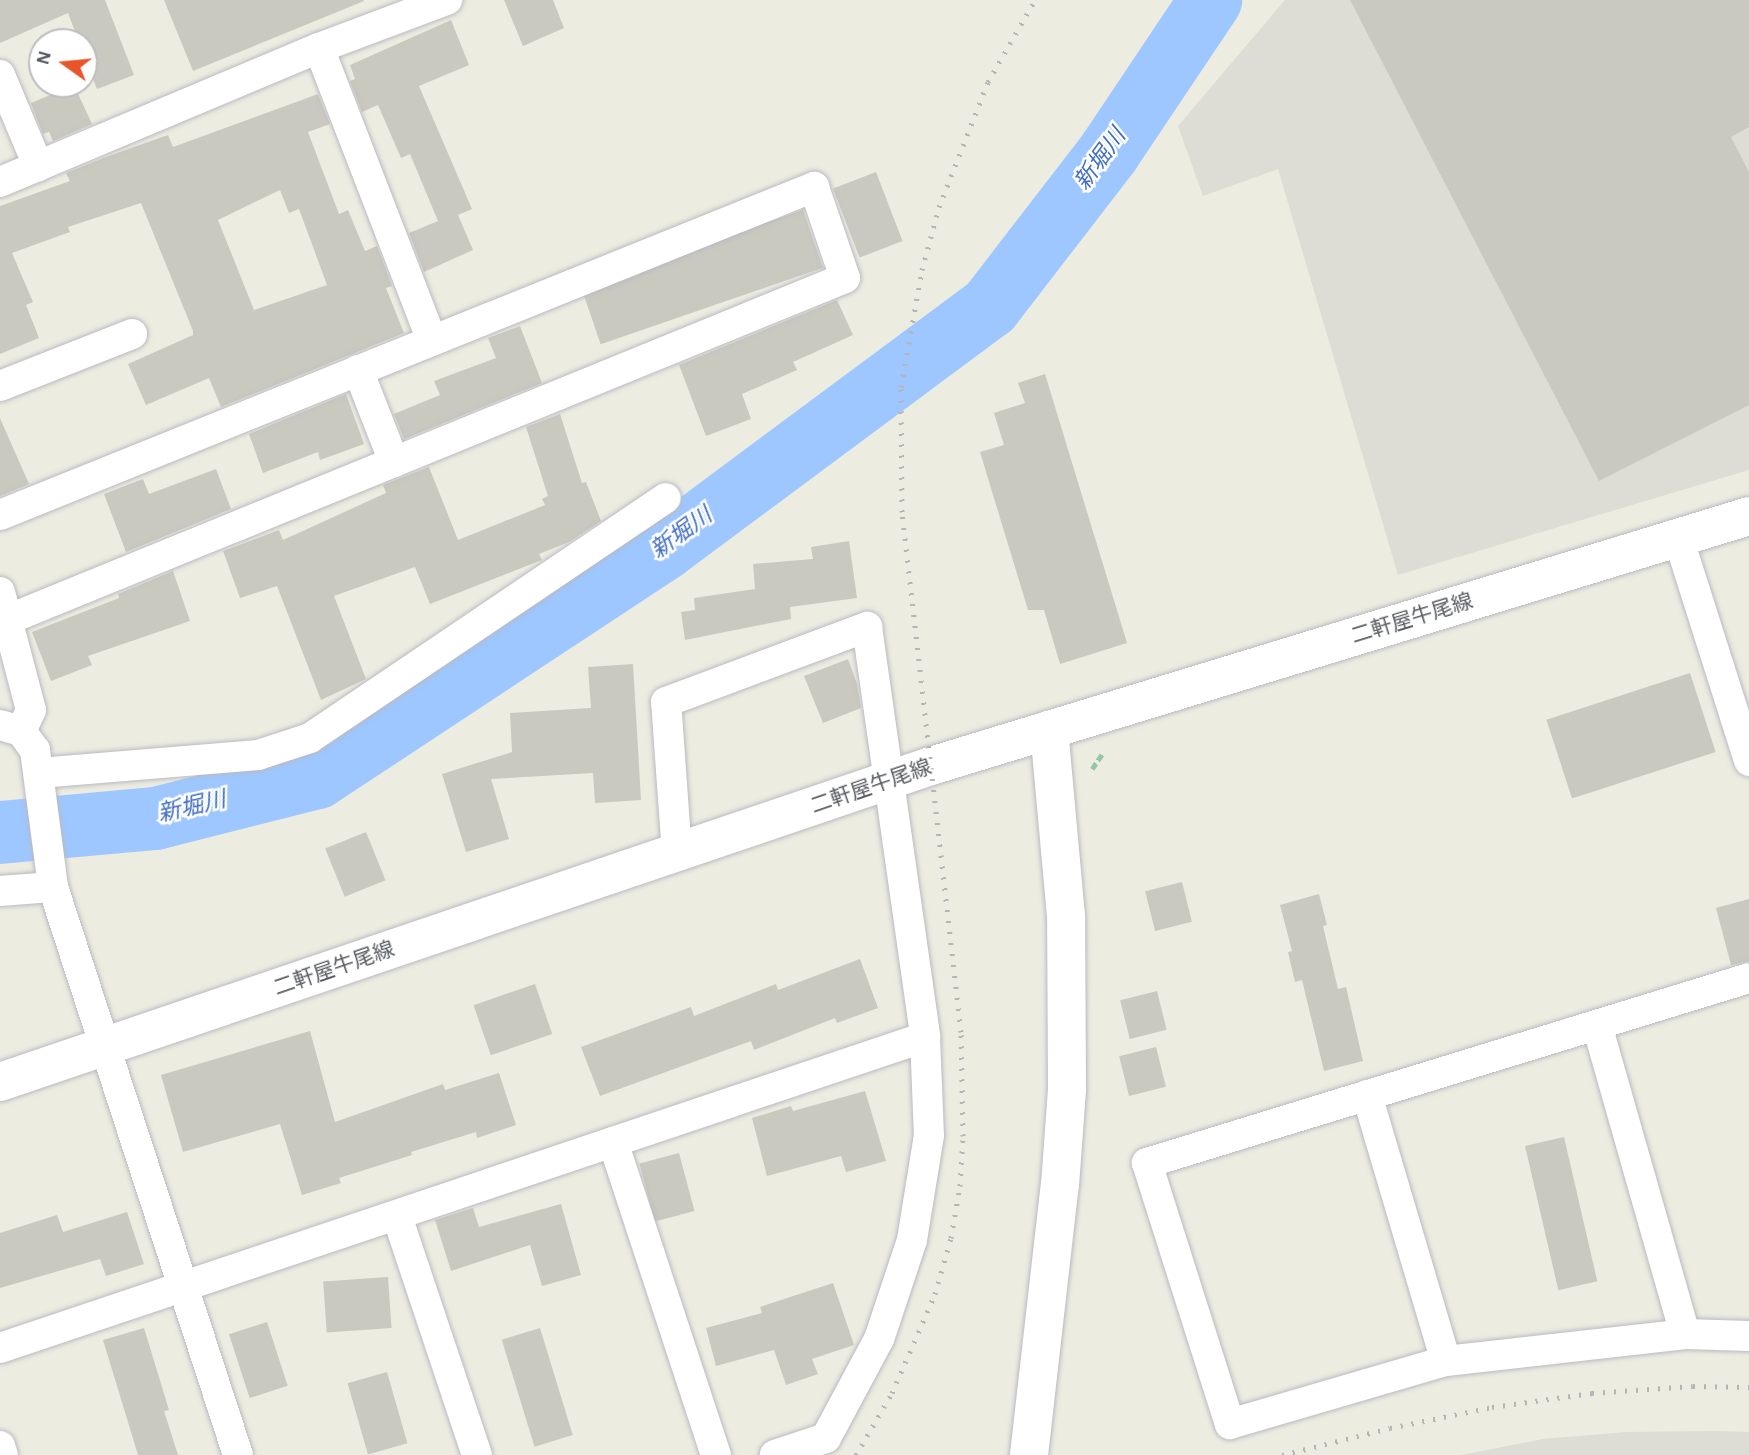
<!DOCTYPE html>
<html>
<head>
<meta charset="utf-8">
<style>
  body { margin:0 }
  #map { position:relative; width:1749px; height:1455px; overflow:hidden; background:#edece1; font-family:"Alegreya Sans","Noto Sans JP",sans-serif }
  div>[style] { position:absolute }
  .industrial>* { inset:0; background:#ddddd5 }
  .river>* { height:63px; margin:-31.5px; padding:0 31.5px; transform-origin:31.5px; border-radius:31.5px; background:#9ec7ff }
  .building>* { inset:0; background:#c9c9c0; transform-origin:0 0 }
  .path>* { height:4.5px; margin-top:-2.25px; transform-origin:0; background:repeating-linear-gradient(90deg,#96c5aa 0 7px,transparent 0 10.5px) }
  .roads { filter:drop-shadow(0 0 2px #b9bac0) drop-shadow(0 0 2px #b9bac0) }
  .street>* { height:30px; margin:-15px; padding:0 15px; transform-origin:15px; border-radius:15px; background:#fff }
  .secondary>* { height:38px; margin:-19px; padding:0 19px; transform-origin:19px; border-radius:19px; background:#fff }
  .rail>* { height:5px; margin-top:-2.5px; transform-origin:0; background:repeating-linear-gradient(90deg,#b4b5b5 0 2px,transparent 0 11px) }
  span { translate:-50% -50%; white-space:nowrap; text-align:center; line-height:1.15; -webkit-text-stroke:5px #fff; paint-order:stroke }
  .street-label { font-size:21px; color:#595c62 }
  .water-label { font-size:23px; color:#416dc2; font-style:italic }
  .north { position:absolute; left:28px; top:28px; width:70px; height:70px; box-sizing:border-box; background:#fff; border:2px solid #bdbec0; border-radius:50%; rotate:285deg; font-size:19px; font-weight:700; line-height:28px; text-align:center; color:#595c62 }
  .north::after { content:''; display:block; margin:auto; width:24px; height:32px; background:#e8552b; clip-path:polygon(50% 0,100% 100%,50% 72%,0 100%) }
</style>
</head>
<body>
<div id="map">
  <div class="industrial">
    <div style="clip-path:polygon(1285px 0,1749px 0,1749px 470px,1398px 575px,1278px 169px,1203px 196px,1178px 126px)"></div>
    <div style="clip-path:polygon(1714px 1431px,1749px 1432px,1749px 1455px,1462px 1455px,1543px 1439px,1626px 1432px)"></div>
  </div>
  <div class="river">
    <div style="left:0;top:832px;width:156px;rotate:-5.2deg"></div>
    <div style="left:155px;top:818px;width:167px;rotate:-14.2deg"></div>
    <div style="left:317px;top:777px;width:416px;rotate:-33.4deg"></div>
    <div style="left:664px;top:548px;width:405px;rotate:-36.6deg"></div>
    <div style="left:989px;top:307px;width:197px;rotate:-52.4deg"></div>
    <div style="left:1109px;top:151px;width:182px;rotate:-56.2deg"></div>
  </div>
  <div class="building">
    <div style="clip-path:polygon(0 0,105px 0,134px 75px,97px 89px,84px 56px,84px 42px,79px 42px,68px 13px,0 43px)"></div>
    <div style="clip-path:polygon(164px 0,363px 0,364px 1px,193px 71px)"></div>
    <div style="clip-path:polygon(504px 0,553px 0,564px 28px,523px 46px)"></div>
    <div style="clip-path:polygon(1350px 0,1749px 0,1749px 127px,1731px 137px,1749px 172px,1749px 405px,1599px 481px)"></div>
    <div style="clip-path:polygon(451px 20px,469px 65px,419px 86px,472px 209px,458px 215px,473px 250px,424px 272px,409px 233px,438px 221px,410px 154px,401px 158px,378px 105px,362px 112px,350px 81px,355px 79px,350px 65px)"></div>
    <div style="clip-path:polygon(74px 85px,92px 124px,53px 141px,49px 132px,43px 134px,31px 103px)"></div>
    <div style="clip-path:polygon(evenodd,318px 94px,330px 124px,308px 132px,339px 214px,348px 210px,365px 251px,377px 246px,392px 286px,386px 288px,404px 333px,221px 407px,209px 378px,146px 405px,128px 364px,193px 335px,193px 331px,141px 203px,68px 227px,70px 232px,12px 253px,33px 302px,26px 305px,39px 338px,0 354px,0 206px,70px 181px,66px 173px,106px 157px,168px 135px,173px 147px,318px 94px,280px 190px,289px 213px,299px 209px,327px 285px,254px 310px,218px 220px,280px 190px)"></div>
    <div style="left:876px;top:172px;width:74px;height:46px;rotate:69deg"></div>
    <div style="left:803px;top:210px;width:61px;height:235px;rotate:71deg"></div>
    <div style="clip-path:polygon(837px 300px,853px 335px,793px 362px,797px 370px,742px 394px,751px 419px,706px 436px,679px 365px)"></div>
    <div style="clip-path:polygon(520px 326px,542px 383px,404px 439px,394px 414px,440px 395px,434px 381px,496px 358px,488px 338px)"></div>
    <div style="clip-path:polygon(1045px 374px,1127px 643px,1060px 664px,1044px 610px,1028px 610px,980px 452px,1004px 445px,994px 413px,1025px 403px,1018px 383px)"></div>
    <div style="clip-path:polygon(346px 394px,364px 444px,320px 460px,318px 452px,263px 473px,249px 434px)"></div>
    <div style="clip-path:polygon(560px 414px,582px 483px,586px 482px,601px 521px,569px 542px,539px 554px,542px 560px,430px 604px,415px 567px,334px 596px,366px 679px,321px 700px,277px 586px,240px 598px,223px 551px,279px 530px,283px 540px,386px 493px,383px 485px,429px 467px,458px 540px,545px 505px,542px 499px,548px 496px,526px 427px)"></div>
    <div style="clip-path:polygon(0 418px,29px 484px,0 496px)"></div>
    <div style="clip-path:polygon(216px 469px,231px 509px,126px 552px,104px 494px,143px 479px,149px 494px)"></div>
    <div style="clip-path:polygon(849px 541px,857px 598px,790px 607px,791px 619px,685px 640px,681px 612px,695px 610px,694px 598px,755px 589px,753px 564px,813px 559px,811px 547px)"></div>
    <div style="clip-path:polygon(173px 571px,190px 621px,88px 656px,92px 665px,51px 681px,32px 632px,119px 598px,118px 594px)"></div>
    <div style="clip-path:polygon(848px 659px,857px 684px,861px 708px,823px 723px,804px 676px)"></div>
    <div style="clip-path:polygon(633px 664px,641px 800px,595px 803px,593px 773px,491px 779px,509px 839px,466px 852px,442px 774px,512px 752px,510px 713px,591px 708px,588px 667px)"></div>
    <div style="left:1690px;top:673px;width:83px;height:151px;rotate:72deg"></div>
    <div style="left:366px;top:832px;width:52px;height:44px;rotate:68deg"></div>
    <div style="left:1182px;top:882px;width:41px;height:38px;rotate:76deg"></div>
    <div style="clip-path:polygon(1319px 894px,1327px 925px,1323px 926px,1338px 989px,1346px 987px,1363px 1061px,1324px 1071px,1302px 980px,1295px 982px,1288px 952px,1292px 951px,1280px 905px)"></div>
    <div style="clip-path:polygon(1749px 899px,1749px 961px,1731px 965px,1716px 908px)"></div>
    <div style="clip-path:polygon(860px 959px,878px 1008px,837px 1023px,835px 1018px,754px 1050px,751px 1041px,600px 1096px,581px 1047px,691px 1007px,694px 1016px,776px 984px,778px 990px)"></div>
    <div style="left:535px;top:984px;width:53px;height:65px;rotate:71deg"></div>
    <div style="left:1157px;top:991px;width:40px;height:38px;rotate:76deg"></div>
    <div style="clip-path:polygon(310px 1031px,335px 1122px,443px 1084px,445px 1090px,499px 1073px,516px 1125px,477px 1138px,476px 1132px,411px 1152px,412px 1155px,339px 1178px,341px 1183px,302px 1195px,280px 1124px,183px 1152px,161px 1075px)"></div>
    <div style="left:1156px;top:1047px;width:41px;height:38px;rotate:76deg"></div>
    <div style="clip-path:polygon(865px 1091px,886px 1161px,846px 1172px,841px 1156px,767px 1176px,752px 1118px,791px 1106px,793px 1111px)"></div>
    <div style="left:1564px;top:1137px;width:148px;height:40px;rotate:77deg"></div>
    <div style="left:679px;top:1153px;width:60px;height:41px;rotate:75deg"></div>
    <div style="clip-path:polygon(561px 1204px,581px 1275px,542px 1286px,530px 1245px,451px 1271px,435px 1220px,473px 1208px,479px 1227px)"></div>
    <div style="clip-path:polygon(127px 1212px,144px 1264px,106px 1276px,100px 1259px,0 1288px,0 1233px,57px 1215px,63px 1232px)"></div>
    <div style="left:388px;top:1277px;width:51px;height:65px;rotate:86deg"></div>
    <div style="clip-path:polygon(833px 1283px,854px 1345px,812px 1359px,818px 1374px,786px 1385px,774px 1350px,716px 1366px,706px 1328px,762px 1313px,760px 1307px)"></div>
    <div style="left:267px;top:1322px;width:67px;height:40px;rotate:72deg"></div>
    <div style="clip-path:polygon(144px 1328px,169px 1410px,164px 1411px,178px 1455px,138px 1455px,103px 1340px)"></div>
    <div style="left:540px;top:1328px;width:112px;height:40px;rotate:73deg"></div>
    <div style="left:387px;top:1372px;width:74px;height:41px;rotate:74deg"></div>
  </div>
  <div class="path">
    <div style="left:1092px;top:769px;width:18px;rotate:-56deg"></div>
  </div>
  <div class="roads">
    <div class="street">
      <div style="left:319px;top:48px;width:314px;rotate:68.9deg"></div>
      <div style="left:0;top:75px;width:99px;rotate:67.3deg"></div>
      <div style="left:0;top:182px;width:346px;rotate:-22.8deg"></div>
      <div style="left:319px;top:48px;width:137px;rotate:-20.6deg"></div>
      <div style="left:358px;top:370px;width:99px;rotate:68.6deg"></div>
      <div style="left:0;top:386px;width:142px;rotate:-21.5deg"></div>
      <div style="left:0;top:515px;width:878px;rotate:-21.95deg"></div>
      <div style="left:814px;top:187px;width:96px;rotate:71.2deg"></div>
      <div style="left:845px;top:278px;width:903px;rotate:157.81deg"></div>
      <div style="left:1678px;top:537px;width:235px;rotate:72.4deg"></div>
      <div style="left:0;top:592px;width:122px;rotate:75.3deg"></div>
      <div style="left:31px;top:710px;width:23px;rotate:115deg"></div>
      <div style="left:0;top:725px;width:22px;rotate:16deg"></div>
      <div style="left:21px;top:731px;width:24px;rotate:54deg"></div>
      <div style="left:35px;top:750px;width:138px;rotate:82.5deg"></div>
      <div style="left:53px;top:887px;width:597px;rotate:71.96deg"></div>
      <div style="left:39px;top:773px;width:220px;rotate:-4.7deg"></div>
      <div style="left:258px;top:755px;width:55px;rotate:-18.1deg"></div>
      <div style="left:310px;top:738px;width:429px;rotate:-34deg"></div>
      <div style="left:677px;top:854px;width:152px;rotate:-94.1deg"></div>
      <div style="left:666px;top:702px;width:215px;rotate:-20.5deg"></div>
      <div style="left:867px;top:627px;width:414px;rotate:81.9deg"></div>
      <div style="left:925px;top:1037px;width:98px;rotate:87.7deg"></div>
      <div style="left:929px;top:1135px;width:106px;rotate:99.2deg"></div>
      <div style="left:912px;top:1240px;width:104px;rotate:108.4deg"></div>
      <div style="left:879px;top:1339px;width:112px;rotate:118.2deg"></div>
      <div style="left:826px;top:1438px;width:54px;rotate:161.6deg"></div>
      <div style="left:0;top:891px;width:53px;rotate:-4.3deg"></div>
      <div style="left:1749px;top:978px;width:630px;rotate:162.92deg"></div>
      <div style="left:1147px;top:1163px;width:274px;rotate:72.4deg"></div>
      <div style="left:1230px;top:1424px;width:225px;rotate:-16.3deg"></div>
      <div style="left:1446px;top:1361px;width:241px;rotate:-6.4deg"></div>
      <div style="left:1685px;top:1334px;width:64px;rotate:1.8deg"></div>
      <div style="left:1597px;top:1025px;width:321px;rotate:74.1deg"></div>
      <div style="left:1367px;top:1095px;width:277px;rotate:73.5deg"></div>
      <div style="left:613px;top:1142px;width:330px;rotate:71.8deg"></div>
      <div style="left:397px;top:1216px;width:252px;rotate:71.5deg"></div>
      <div style="left:0;top:1348px;width:976px;rotate:-18.58deg"></div>
      <div style="left:0;top:1446px;width:9px;rotate:72deg"></div>
    </div>
    <div class="secondary">
      <div style="left:0;top:1082px;width:983px;rotate:-18.75deg"></div>
      <div style="left:931px;top:766px;width:855px;rotate:-16.99deg"></div>
      <div style="left:1029px;top:1455px;width:272px;rotate:-83.5deg"></div>
      <div style="left:1060px;top:1185px;width:96px;rotate:-85.8deg"></div>
      <div style="left:1067px;top:1089px;width:173px;rotate:-90.3deg"></div>
      <div style="left:1066px;top:916px;width:187px;rotate:-95.2deg"></div>
    </div>
  </div>
  <div class="rail">
    <div style="left:856px;top:1455px;width:72px;rotate:-59.9deg"></div>
    <div style="left:892px;top:1393px;width:108px;rotate:-66.5deg"></div>
    <div style="left:935px;top:1294px;width:58px;rotate:-74.1deg"></div>
    <div style="left:951px;top:1238px;width:53px;rotate:-80.2deg"></div>
    <div style="left:960px;top:1186px;width:50px;rotate:-86.6deg"></div>
    <div style="left:963px;top:1136px;width:104px;rotate:-91.1deg"></div>
    <div style="left:961px;top:1032px;width:523px;rotate:-96.47deg"></div>
    <div style="left:902px;top:512px;width:125px;rotate:-90.5deg"></div>
    <div style="left:901px;top:387px;width:119px;rotate:-79.8deg"></div>
    <div style="left:922px;top:270px;width:65px;rotate:-74.9deg"></div>
    <div style="left:939px;top:207px;width:134px;rotate:-68.6deg"></div>
    <div style="left:988px;top:82px;width:95px;rotate:-60.2deg"></div>
    <div style="left:1282px;top:1455px;width:111px;rotate:-14deg"></div>
    <div style="left:1390px;top:1428px;width:104px;rotate:-11.6deg"></div>
    <div style="left:1492px;top:1407px;width:101px;rotate:-8deg"></div>
    <div style="left:1592px;top:1393px;width:101px;rotate:-4deg"></div>
    <div style="left:1693px;top:1386px;width:56px;rotate:1deg"></div>
  </div>
  <div class="street-label">
    <span style="left:1412px;top:619px;rotate:-17deg">二軒屋牛尾線</span>
    <span style="left:871px;top:787px;rotate:-19deg">二軒屋牛尾線</span>
    <span style="left:334px;top:969px;rotate:-19deg">二軒屋牛尾線</span>
  </div>
  <div class="water-label">
    <span style="left:1101px;top:160px;rotate:-54deg">新堀川</span>
    <span style="left:682px;top:534px;rotate:-36deg">新堀川</span>
    <span style="left:192px;top:808px;rotate:-13deg">新堀川</span>
  </div>
  <div class="north">N</div>
</div>
</body>
</html>
